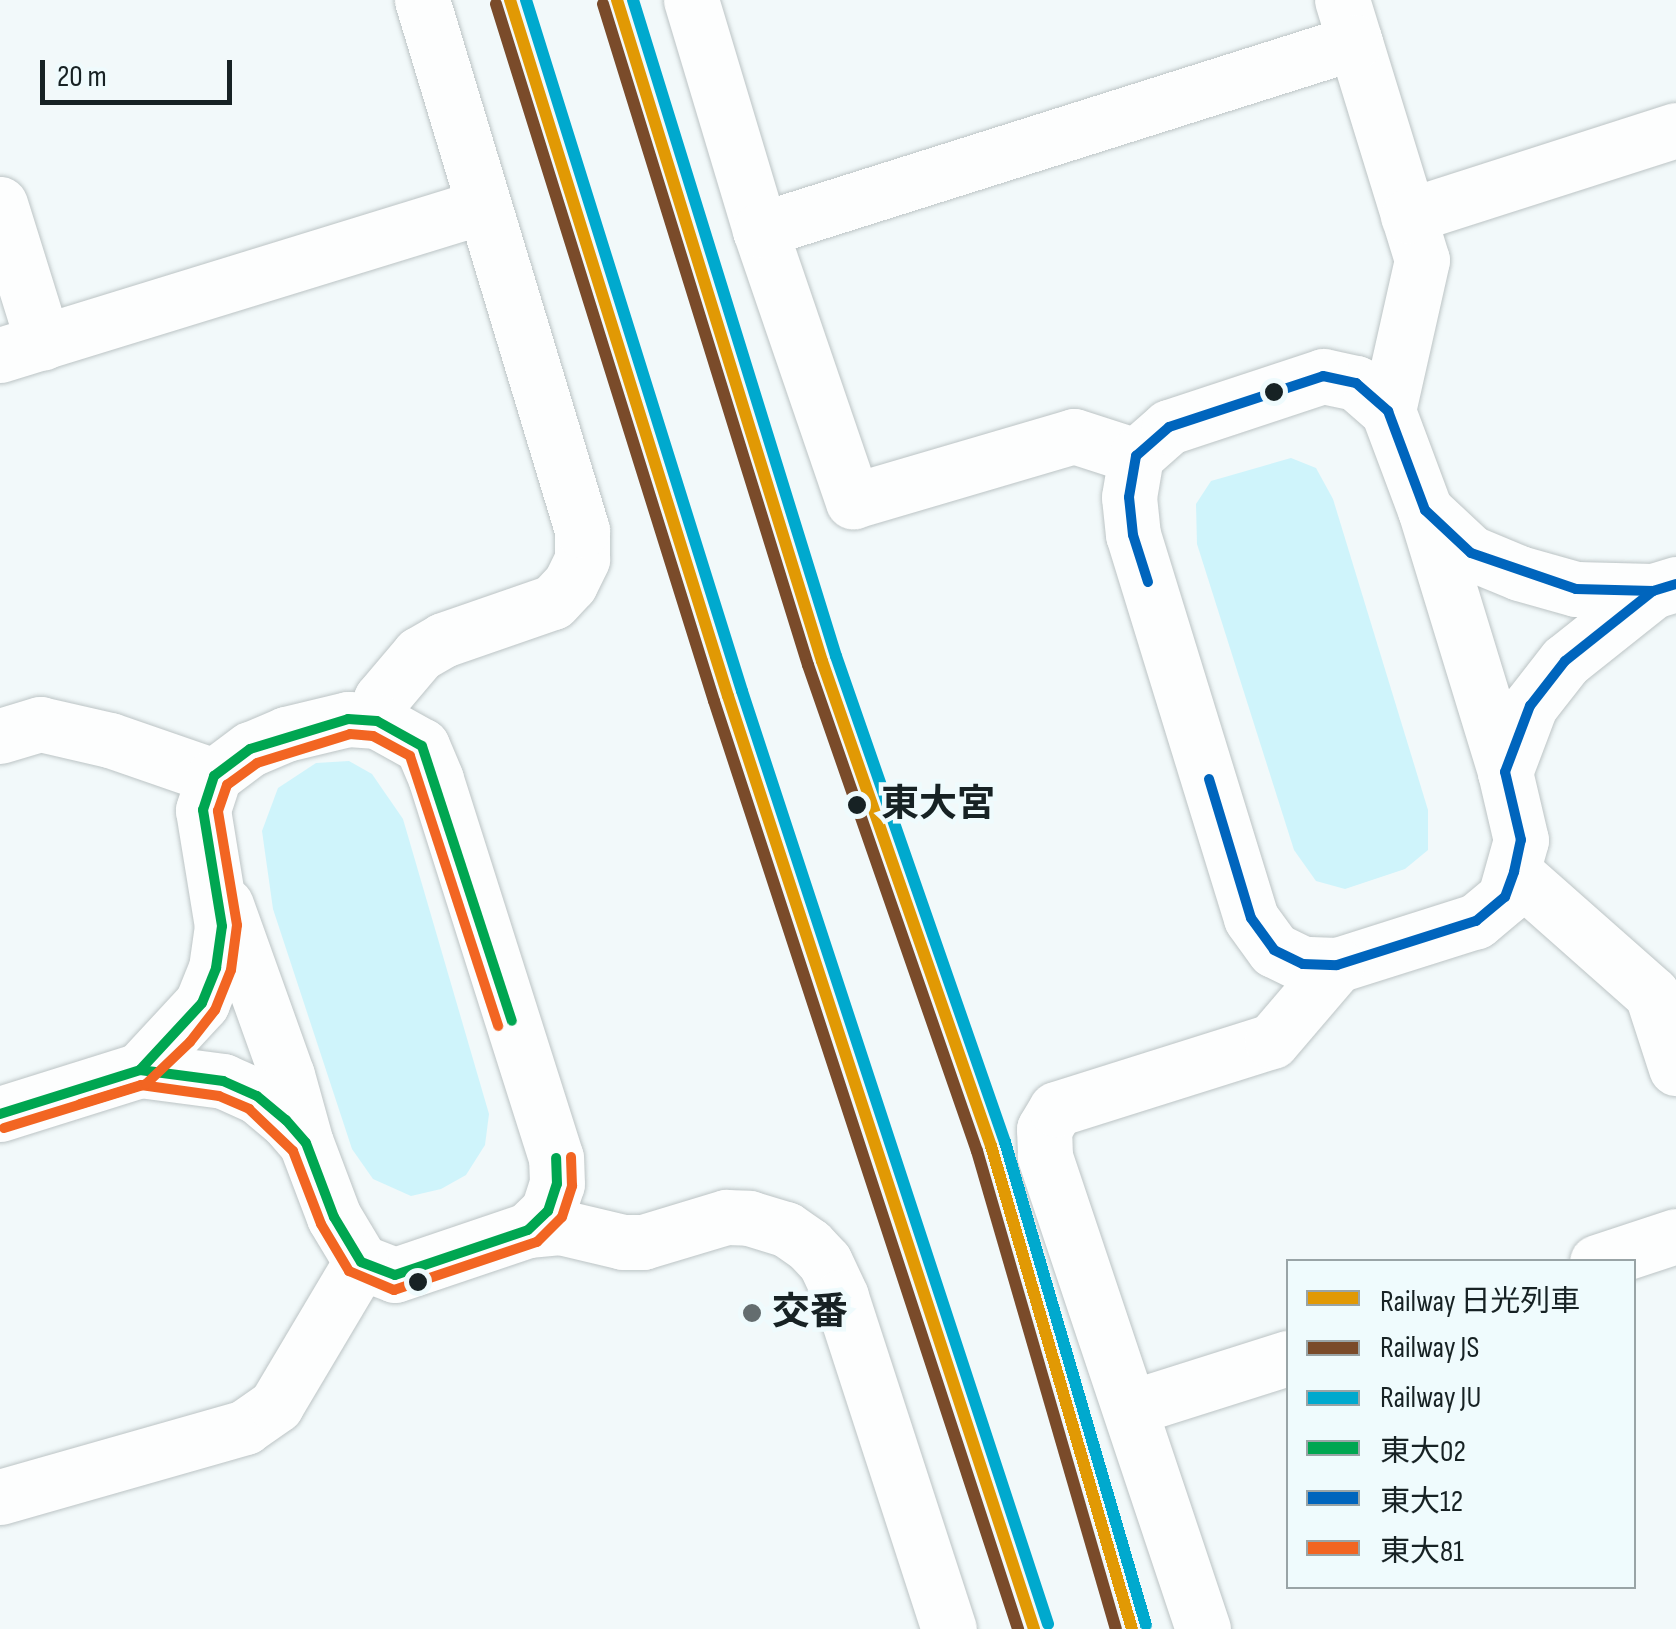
<!DOCTYPE html>
<html>
<head>
<meta charset="utf-8">
<style>
  body { margin:0 }
  #map { position:relative; width:1676px; height:1629px; overflow:hidden; background:#f2f9fa; font-family:"Sofia Sans Condensed","Noto Sans JP",sans-serif }
  div>[style] { position:absolute }
  .green>* { inset:0; background:#cff4fb }
  .roads { filter:drop-shadow(0 0 2px #bcc4c5) drop-shadow(0 0 2px #bcc4c5) }
  .minor>* { height:55px; margin:-27.5px; padding:0 27.5px; transform-origin:27.5px; border-radius:27.5px; background:#fdfefe }
  .major>* { height:55px; margin:-27.5px; padding:0 27.5px; transform-origin:27.5px; border-radius:27.5px; background:#fdfefe }
  .bus-1>* { height:10px; margin:-5px; padding:0 5px; transform-origin:5px; border-radius:5px; background:#00a651 }
  .bus-2>* { height:10px; margin:-5px; padding:0 5px; transform-origin:5px; border-radius:5px; background:#0065bd }
  .bus-3>* { height:10px; margin:-5px; padding:0 5px; transform-origin:5px; border-radius:5px; background:#f26522 }
  .rail-1>* { height:12px; margin:-6px; padding:0 6px; transform-origin:6px; border-radius:6px; background:#e19904 }
  .rail-2>* { height:12px; margin:-6px; padding:0 6px; transform-origin:6px; border-radius:6px; background:#7a4b2a }
  .rail-3>* { height:12px; margin:-6px; padding:0 6px; transform-origin:6px; border-radius:6px; background:#00a9ce }
  .dots>* { width:28px; height:28px; translate:-50% -50%; box-sizing:border-box; border:5px solid #effbfd; border-radius:50% }
  span { translate:-50% -50%; white-space:nowrap; text-align:center; line-height:1.15; -webkit-text-stroke:9px #effbfd; paint-order:stroke }
  .stop-label { font-size:38px; color:#172224; font-weight:700 }
  .left { translate:0 -50%; text-align:left }
  .poi-label { font-size:38px; color:#172224; font-weight:700 }
  .legend { position:absolute; left:1286px; top:1259px; width:350px; height:330px; box-sizing:border-box; background:#effbfd; border:2px solid #99a4a6; margin:0; padding:12px 18px; list-style:none; font-size:30px; color:#172224 }
  .legend li { display:flex; align-items:center; gap:20px; height:50px }
  .legend b { width:50px; border:2px solid #99a4a6 }
  .scale { position:absolute; left:40px; top:60px; width:192px; height:45px; box-sizing:border-box; border:5px solid #172224; border-top:0; padding-left:12px; font-size:30px; line-height:35px; white-space:nowrap; color:#172224; -webkit-text-stroke:8px #effbfd; paint-order:stroke }
</style>
</head>
<body>
<div id="map">
  <div class="green">
    <div style="clip-path:polygon(1291px 458px,1316px 468px,1333px 499px,1428px 810px,1428px 850px,1405px 869px,1345px 889px,1316px 881px,1294px 850px,1197px 544px,1196px 504px,1211px 481px)"></div>
    <div style="clip-path:polygon(349px 761px,372px 774px,403px 819px,489px 1114px,485px 1145px,466px 1175px,441px 1189px,411px 1196px,373px 1179px,352px 1149px,273px 909px,262px 831px,278px 788px,316px 763px)"></div>
  </div>
  <div class="roads">
    <div class="minor">
      <div style="left:691px;top:0;width:240px;rotate:73.3deg"></div>
      <div style="left:760px;top:230px;width:287px;rotate:71.1deg"></div>
      <div style="left:853px;top:501px;width:230px;rotate:-16.4deg"></div>
      <div style="left:1074px;top:436px;width:65px;rotate:17.9deg"></div>
      <div style="left:1342px;top:0;width:272px;rotate:72.9deg"></div>
      <div style="left:1422px;top:260px;width:155px;rotate:102.7deg"></div>
      <div style="left:0;top:204px;width:145px;rotate:72.7deg"></div>
      <div style="left:1408px;top:216px;width:281px;rotate:-17.8deg"></div>
      <div style="left:760px;top:230px;width:624px;rotate:-17.53deg"></div>
      <div style="left:0;top:355px;width:506px;rotate:-17.11deg"></div>
      <div style="left:1323px;top:376px;width:34px;rotate:12deg"></div>
      <div style="left:1356px;top:383px;width:43px;rotate:41.2deg"></div>
      <div style="left:1388px;top:411px;width:106px;rotate:69.5deg"></div>
      <div style="left:1425px;top:510px;width:63px;rotate:43.1deg"></div>
      <div style="left:1471px;top:553px;width:52px;rotate:22.6deg"></div>
      <div style="left:1519px;top:573px;width:59px;rotate:15.7deg"></div>
      <div style="left:1576px;top:589px;width:77px;rotate:1.5deg"></div>
      <div style="left:1653px;top:591px;width:112px;rotate:141.5deg"></div>
      <div style="left:1565px;top:661px;width:57px;rotate:127.9deg"></div>
      <div style="left:1530px;top:706px;width:71px;rotate:110.7deg"></div>
      <div style="left:1505px;top:772px;width:70px;rotate:76.8deg"></div>
      <div style="left:1521px;top:840px;width:59px;rotate:105.7deg"></div>
      <div style="left:1505px;top:897px;width:38px;rotate:140deg"></div>
      <div style="left:1476px;top:921px;width:146px;rotate:162.4deg"></div>
      <div style="left:1337px;top:965px;width:34px;rotate:-178deg"></div>
      <div style="left:1303px;top:964px;width:32px;rotate:-154deg"></div>
      <div style="left:1274px;top:950px;width:39px;rotate:-126deg"></div>
      <div style="left:1251px;top:918px;width:401px;rotate:-107.1deg"></div>
      <div style="left:1133px;top:535px;width:38px;rotate:-96deg"></div>
      <div style="left:1129px;top:497px;width:42px;rotate:-80.3deg"></div>
      <div style="left:1136px;top:456px;width:44px;rotate:-41.3deg"></div>
      <div style="left:1169px;top:427px;width:162px;rotate:-18.3deg"></div>
      <div style="left:1426px;top:513px;width:271px;rotate:73deg"></div>
      <div style="left:377px;top:721px;width:22px;rotate:-80deg"></div>
      <div style="left:381px;top:699px;width:59px;rotate:-49.8deg"></div>
      <div style="left:419px;top:654px;width:28px;rotate:-30deg"></div>
      <div style="left:443px;top:640px;width:116px;rotate:-19.1deg"></div>
      <div style="left:553px;top:602px;width:25px;rotate:-47deg"></div>
      <div style="left:570px;top:584px;width:28px;rotate:-64deg"></div>
      <div style="left:582px;top:559px;width:29px;rotate:-90deg"></div>
      <div style="left:582px;top:530px;width:554px;rotate:-106.8deg"></div>
      <div style="left:0;top:736px;width:42px;rotate:-16.7deg"></div>
      <div style="left:40px;top:724px;width:72px;rotate:12.9deg"></div>
      <div style="left:110px;top:740px;width:110px;rotate:19.1deg"></div>
      <div style="left:1514px;top:872px;width:184px;rotate:41.5deg"></div>
      <div style="left:1652px;top:994px;width:78px;rotate:72deg"></div>
      <div style="left:226px;top:905px;width:181px;rotate:70.3deg"></div>
      <div style="left:287px;top:1075px;width:67px;rotate:74.5deg"></div>
      <div style="left:0;top:1114px;width:147px;rotate:-17.4deg"></div>
      <div style="left:140px;top:1070px;width:84px;rotate:7.5deg"></div>
      <div style="left:223px;top:1081px;width:37px;rotate:24deg"></div>
      <div style="left:257px;top:1096px;width:38px;rotate:40deg"></div>
      <div style="left:286px;top:1120px;width:30px;rotate:49deg"></div>
      <div style="left:306px;top:1143px;width:79px;rotate:69.3deg"></div>
      <div style="left:334px;top:1217px;width:52px;rotate:59deg"></div>
      <div style="left:361px;top:1262px;width:36px;rotate:21deg"></div>
      <div style="left:395px;top:1275px;width:140px;rotate:-18.7deg"></div>
      <div style="left:528px;top:1230px;width:28px;rotate:-44deg"></div>
      <div style="left:548px;top:1211px;width:28px;rotate:-72deg"></div>
      <div style="left:557px;top:1184px;width:26px;rotate:-92deg"></div>
      <div style="left:556px;top:1158px;width:398px;rotate:-107.6deg"></div>
      <div style="left:436px;top:779px;width:36px;rotate:-113deg"></div>
      <div style="left:422px;top:746px;width:51px;rotate:-150.9deg"></div>
      <div style="left:377px;top:721px;width:29px;rotate:-176deg"></div>
      <div style="left:348px;top:719px;width:64px;rotate:166.4deg"></div>
      <div style="left:286px;top:734px;width:39px;rotate:157deg"></div>
      <div style="left:250px;top:749px;width:45px;rotate:143.1deg"></div>
      <div style="left:214px;top:776px;width:36px;rotate:108deg"></div>
      <div style="left:203px;top:810px;width:118px;rotate:80.7deg"></div>
      <div style="left:222px;top:926px;width:42px;rotate:98.1deg"></div>
      <div style="left:216px;top:968px;width:38px;rotate:112deg"></div>
      <div style="left:202px;top:1003px;width:91px;rotate:132.8deg"></div>
      <div style="left:528px;top:1230px;width:32px;rotate:-5deg"></div>
      <div style="left:560px;top:1227px;width:65px;rotate:13.4deg"></div>
      <div style="left:623px;top:1242px;width:20px"></div>
      <div style="left:643px;top:1242px;width:87px;rotate:-16.8deg"></div>
      <div style="left:726px;top:1217px;width:23px;rotate:2deg"></div>
      <div style="left:749px;top:1218px;width:39px;rotate:17deg"></div>
      <div style="left:786px;top:1229px;width:28px;rotate:35deg"></div>
      <div style="left:809px;top:1245px;width:23px;rotate:47deg"></div>
      <div style="left:825px;top:1262px;width:38px;rotate:65deg"></div>
      <div style="left:841px;top:1297px;width:349px;rotate:72deg"></div>
      <div style="left:1597px;top:1262px;width:83px;rotate:-18.2deg"></div>
      <div style="left:1130px;top:1408px;width:166px;rotate:-17.6deg"></div>
      <div style="left:0;top:1497px;width:255px;rotate:-15.9deg"></div>
      <div style="left:245px;top:1427px;width:38px;rotate:-35deg"></div>
      <div style="left:276px;top:1405px;width:166px;rotate:-59.3deg"></div>
      <div style="left:1203px;top:1629px;width:499px;rotate:-108.5deg"></div>
      <div style="left:1045px;top:1156px;width:27px;rotate:-92deg"></div>
      <div style="left:1044px;top:1129px;width:23px;rotate:-59deg"></div>
      <div style="left:1056px;top:1109px;width:226px;rotate:-17.5deg"></div>
      <div style="left:1272px;top:1041px;width:100px;rotate:-49.5deg"></div>
    </div>
    <div class="major">
      <div style="left:1653px;top:591px;width:24px;rotate:-17deg"></div>
    </div>
  </div>
  <div class="bus-1">
    <div style="left:140px;top:1070px;width:91px;rotate:-47.2deg"></div>
    <div style="left:202px;top:1003px;width:38px;rotate:-68deg"></div>
    <div style="left:216px;top:968px;width:42px;rotate:-81.9deg"></div>
    <div style="left:222px;top:926px;width:118px;rotate:-99.3deg"></div>
    <div style="left:203px;top:810px;width:36px;rotate:-72deg"></div>
    <div style="left:214px;top:776px;width:45px;rotate:-36.9deg"></div>
    <div style="left:250px;top:749px;width:102px;rotate:-17deg"></div>
    <div style="left:348px;top:719px;width:29px;rotate:4deg"></div>
    <div style="left:377px;top:721px;width:51px;rotate:29.1deg"></div>
    <div style="left:422px;top:746px;width:289px;rotate:71.9deg"></div>
    <div style="left:0;top:1114px;width:147px;rotate:-17.4deg"></div>
    <div style="left:140px;top:1070px;width:84px;rotate:7.5deg"></div>
    <div style="left:223px;top:1081px;width:37px;rotate:24deg"></div>
    <div style="left:257px;top:1096px;width:38px;rotate:40deg"></div>
    <div style="left:286px;top:1120px;width:30px;rotate:49deg"></div>
    <div style="left:306px;top:1143px;width:79px;rotate:69.3deg"></div>
    <div style="left:334px;top:1217px;width:52px;rotate:59deg"></div>
    <div style="left:361px;top:1262px;width:36px;rotate:21deg"></div>
    <div style="left:395px;top:1275px;width:140px;rotate:-18.7deg"></div>
    <div style="left:528px;top:1230px;width:28px;rotate:-44deg"></div>
    <div style="left:548px;top:1211px;width:28px;rotate:-72deg"></div>
    <div style="left:557px;top:1184px;width:26px;rotate:-92deg"></div>
  </div>
  <div class="bus-2">
    <div style="left:1148px;top:582px;width:49px;rotate:-107.7deg"></div>
    <div style="left:1133px;top:535px;width:38px;rotate:-96deg"></div>
    <div style="left:1129px;top:497px;width:42px;rotate:-80.3deg"></div>
    <div style="left:1136px;top:456px;width:44px;rotate:-41.3deg"></div>
    <div style="left:1169px;top:427px;width:162px;rotate:-18.3deg"></div>
    <div style="left:1323px;top:376px;width:34px;rotate:12deg"></div>
    <div style="left:1356px;top:383px;width:43px;rotate:41.2deg"></div>
    <div style="left:1388px;top:411px;width:106px;rotate:69.5deg"></div>
    <div style="left:1425px;top:510px;width:63px;rotate:43.1deg"></div>
    <div style="left:1471px;top:553px;width:111px;rotate:18.9deg"></div>
    <div style="left:1576px;top:589px;width:77px;rotate:1.5deg"></div>
    <div style="left:1653px;top:591px;width:24px;rotate:-17deg"></div>
    <div style="left:1209px;top:779px;width:145px;rotate:73.2deg"></div>
    <div style="left:1251px;top:918px;width:39px;rotate:54deg"></div>
    <div style="left:1274px;top:950px;width:32px;rotate:26deg"></div>
    <div style="left:1303px;top:964px;width:34px;rotate:2deg"></div>
    <div style="left:1337px;top:965px;width:146px;rotate:-17.6deg"></div>
    <div style="left:1476px;top:921px;width:38px;rotate:-40deg"></div>
    <div style="left:1505px;top:897px;width:27px;rotate:-70deg"></div>
    <div style="left:1514px;top:872px;width:33px;rotate:-78deg"></div>
    <div style="left:1521px;top:840px;width:70px;rotate:-103.2deg"></div>
    <div style="left:1505px;top:772px;width:71px;rotate:-69.3deg"></div>
    <div style="left:1530px;top:706px;width:57px;rotate:-52.1deg"></div>
    <div style="left:1565px;top:661px;width:112px;rotate:-38.5deg"></div>
  </div>
  <div class="bus-3">
    <div style="left:80px;top:1104px;width:64px;rotate:-17.3deg"></div>
    <div style="left:141px;top:1085px;width:79px;rotate:8deg"></div>
    <div style="left:219px;top:1096px;width:33px;rotate:23deg"></div>
    <div style="left:249px;top:1109px;width:61px;rotate:43.7deg"></div>
    <div style="left:293px;top:1151px;width:78px;rotate:69deg"></div>
    <div style="left:321px;top:1224px;width:55px;rotate:59.2deg"></div>
    <div style="left:349px;top:1271px;width:49px;rotate:22.9deg"></div>
    <div style="left:394px;top:1290px;width:151px;rotate:-18.6deg"></div>
    <div style="left:537px;top:1242px;width:35px;rotate:-45deg"></div>
    <div style="left:562px;top:1217px;width:33px;rotate:-72deg"></div>
    <div style="left:572px;top:1186px;width:29px;rotate:-92deg"></div>
    <div style="left:4px;top:1128px;width:149px;rotate:-17.2deg"></div>
    <div style="left:146px;top:1084px;width:61px;rotate:-43.7deg"></div>
    <div style="left:190px;top:1042px;width:41px;rotate:-52deg"></div>
    <div style="left:215px;top:1010px;width:43px;rotate:-68.2deg"></div>
    <div style="left:231px;top:970px;width:45px;rotate:-82.4deg"></div>
    <div style="left:237px;top:925px;width:116px;rotate:-99.5deg"></div>
    <div style="left:218px;top:811px;width:28px;rotate:-71deg"></div>
    <div style="left:227px;top:785px;width:37px;rotate:-36deg"></div>
    <div style="left:257px;top:763px;width:97px;rotate:-17.3deg"></div>
    <div style="left:350px;top:734px;width:23px;rotate:5deg"></div>
    <div style="left:373px;top:736px;width:42px;rotate:28.4deg"></div>
    <div style="left:410px;top:756px;width:284px;rotate:71.9deg"></div>
  </div>
  <div class="rail-1">
    <div style="left:510px;top:0;width:729px;rotate:72.61deg"></div>
    <div style="left:728px;top:696px;width:982px;rotate:71.84deg"></div>
    <div style="left:617px;top:0;width:692px;rotate:72.77deg"></div>
    <div style="left:822px;top:661px;width:514px;rotate:70.79deg"></div>
    <div style="left:991px;top:1146px;width:503px;rotate:73.73deg"></div>
  </div>
  <div class="rail-2">
    <div style="left:496px;top:4px;width:730px;rotate:72.63deg"></div>
    <div style="left:714px;top:701px;width:977px;rotate:71.86deg"></div>
    <div style="left:603px;top:4px;width:692px;rotate:72.77deg"></div>
    <div style="left:808px;top:665px;width:515px;rotate:70.83deg"></div>
    <div style="left:977px;top:1151px;width:498px;rotate:73.8deg"></div>
  </div>
  <div class="rail-3">
    <div style="left:526px;top:0;width:724px;rotate:72.64deg"></div>
    <div style="left:742px;top:691px;width:982px;rotate:71.84deg"></div>
    <div style="left:633px;top:0;width:687px;rotate:72.81deg"></div>
    <div style="left:836px;top:656px;width:515px;rotate:70.83deg"></div>
    <div style="left:1005px;top:1142px;width:503px;rotate:73.73deg"></div>
  </div>
  <div class="dots">
    <div style="left:1274px;top:392px;background:#172224"></div>
    <div style="left:857px;top:805px;background:#172224"></div>
    <div style="left:418px;top:1282px;background:#172224"></div>
    <div style="left:752px;top:1313px;background:#646d6f"></div>
  </div>
  <div class="stop-label">
    <span class="left" style="left:881px;top:805px">東大宮</span>
  </div>
  <div class="poi-label">
    <span class="left" style="left:772px;top:1313px">交番</span>
  </div>
  <ul class="legend">
  <li><b style="height:12px;background:#e19904"></b>Railway 日光列車</li>
  <li><b style="height:12px;background:#7a4b2a"></b>Railway JS</li>
  <li><b style="height:12px;background:#00a9ce"></b>Railway JU</li>
  <li><b style="height:12px;background:#00a651"></b>東大02</li>
  <li><b style="height:12px;background:#0065bd"></b>東大12</li>
  <li><b style="height:12px;background:#f26522"></b>東大81</li>
  </ul>
  <div class="scale">20 m</div>
</div>
</body>
</html>
